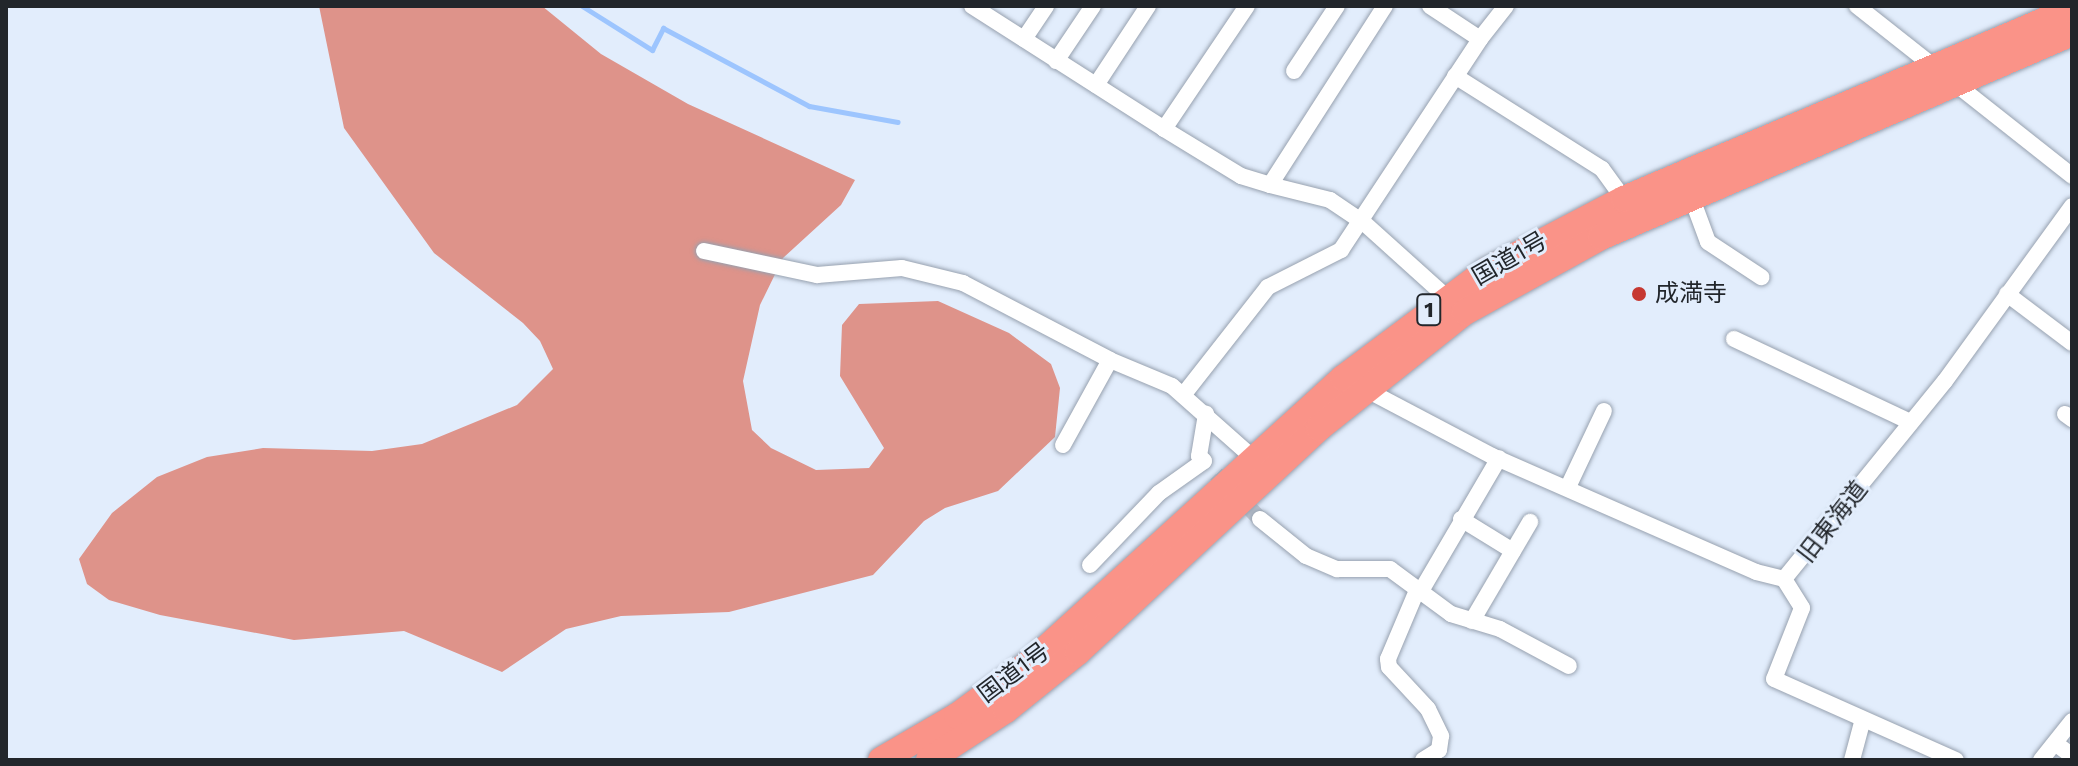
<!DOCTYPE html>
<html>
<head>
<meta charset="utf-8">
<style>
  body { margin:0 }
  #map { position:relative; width:2078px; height:766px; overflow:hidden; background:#e2edfc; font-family:"Work Sans","Noto Sans JP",sans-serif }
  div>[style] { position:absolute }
  .forest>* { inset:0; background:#de938a }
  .stream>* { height:5px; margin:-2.5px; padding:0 2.5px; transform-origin:2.5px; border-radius:2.5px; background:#9dc5fe }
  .minor-tunnel>* { height:16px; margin-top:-8px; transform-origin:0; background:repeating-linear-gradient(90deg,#bcc5d2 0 16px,transparent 0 24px) }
  .roads { filter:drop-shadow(0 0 2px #97a1af) drop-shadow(0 0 2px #97a1af) }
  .minor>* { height:16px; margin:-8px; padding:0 8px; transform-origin:8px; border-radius:8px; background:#fff }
  .trunk>* { height:26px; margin:-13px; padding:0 13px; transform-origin:13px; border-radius:13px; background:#fa9388 }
  .dots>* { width:22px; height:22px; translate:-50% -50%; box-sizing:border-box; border:4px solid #e2edfc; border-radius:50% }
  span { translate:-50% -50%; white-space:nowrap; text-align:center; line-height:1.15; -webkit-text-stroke:6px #e2edfc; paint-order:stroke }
  .shield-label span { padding:2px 6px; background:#e2edfc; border:2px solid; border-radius:6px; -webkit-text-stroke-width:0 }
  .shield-label { font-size:22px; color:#22262b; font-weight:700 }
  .street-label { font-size:24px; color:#22262b }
  .poi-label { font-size:24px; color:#22262b }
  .left { translate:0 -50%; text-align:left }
  .frame { position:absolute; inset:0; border:8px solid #22262b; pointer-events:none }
</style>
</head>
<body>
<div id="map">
  <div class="forest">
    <div style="clip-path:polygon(319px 6px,542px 6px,601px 54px,688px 104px,855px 180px,841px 205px,783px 258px,760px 305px,743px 381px,752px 430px,771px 448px,816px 470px,869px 468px,884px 448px,840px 376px,842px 325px,859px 304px,938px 301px,1009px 333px,1051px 364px,1060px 388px,1055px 437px,998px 491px,945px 508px,924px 521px,873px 575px,729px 612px,621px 616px,566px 629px,502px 672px,404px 631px,294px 640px,160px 615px,109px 600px,87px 584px,79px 559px,112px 513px,157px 477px,207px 457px,263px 448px,372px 451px,422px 444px,517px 405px,553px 369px,540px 341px,523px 323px,434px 253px,344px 128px)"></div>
  </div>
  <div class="stream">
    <div style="left:582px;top:6px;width:83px;rotate:32.2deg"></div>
    <div style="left:652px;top:50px;width:25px;rotate:-63deg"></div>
    <div style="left:663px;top:28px;width:166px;rotate:28.1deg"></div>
    <div style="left:809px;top:106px;width:90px;rotate:10.2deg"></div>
  </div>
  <div class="minor-tunnel">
    <div style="left:1216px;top:474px;width:63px;rotate:45.6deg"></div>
  </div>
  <div class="roads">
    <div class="minor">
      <div style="left:972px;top:6px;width:228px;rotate:32.6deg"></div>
      <div style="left:1164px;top:129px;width:90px;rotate:31.4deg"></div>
      <div style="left:1241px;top:176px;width:30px;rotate:17deg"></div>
      <div style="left:1270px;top:185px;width:213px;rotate:-57.3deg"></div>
      <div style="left:1857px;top:6px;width:274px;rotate:38.3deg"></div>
      <div style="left:1024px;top:39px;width:40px;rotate:-56deg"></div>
      <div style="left:1480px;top:39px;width:42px;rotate:-51.8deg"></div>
      <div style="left:1056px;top:61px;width:66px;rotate:-56.1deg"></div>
      <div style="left:1294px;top:71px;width:78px;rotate:-56.5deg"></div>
      <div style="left:1455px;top:76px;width:174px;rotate:32.3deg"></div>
      <div style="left:1602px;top:169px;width:37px;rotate:54deg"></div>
      <div style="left:1096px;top:85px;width:95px;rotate:-56.6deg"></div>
      <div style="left:1164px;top:129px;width:148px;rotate:-56deg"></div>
      <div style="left:1270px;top:185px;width:62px;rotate:14deg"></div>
      <div style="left:1330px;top:200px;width:40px;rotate:34deg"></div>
      <div style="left:1363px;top:222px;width:122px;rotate:42deg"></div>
      <div style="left:1691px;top:196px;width:49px;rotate:69.7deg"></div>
      <div style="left:1708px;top:242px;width:64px;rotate:33.4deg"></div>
      <div style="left:704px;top:251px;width:116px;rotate:12deg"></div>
      <div style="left:817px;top:275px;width:85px;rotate:-4.7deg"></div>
      <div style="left:902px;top:268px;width:63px;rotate:13.8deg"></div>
      <div style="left:963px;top:283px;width:166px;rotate:27.6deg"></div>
      <div style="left:1110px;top:360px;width:67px;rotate:22.8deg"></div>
      <div style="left:1172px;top:386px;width:118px;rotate:41.6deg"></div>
      <div style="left:2007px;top:294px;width:81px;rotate:37deg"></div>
      <div style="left:1734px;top:339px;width:195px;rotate:25.2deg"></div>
      <div style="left:1365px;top:389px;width:144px;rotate:27.8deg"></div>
      <div style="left:1492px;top:456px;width:288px;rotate:23.7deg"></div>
      <div style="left:1756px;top:572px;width:29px;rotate:14deg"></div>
      <div style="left:1784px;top:579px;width:255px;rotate:-50.9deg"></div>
      <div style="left:1945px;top:381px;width:216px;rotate:-54deg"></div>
      <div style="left:1184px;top:394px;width:136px;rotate:-51.9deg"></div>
      <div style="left:1268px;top:287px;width:82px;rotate:-26.9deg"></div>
      <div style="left:1341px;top:250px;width:253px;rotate:-56.6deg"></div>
      <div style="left:1480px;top:39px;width:60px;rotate:-146.6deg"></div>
      <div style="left:2065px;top:414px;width:9px;rotate:36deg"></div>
      <div style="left:1063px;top:445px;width:97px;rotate:-61.1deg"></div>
      <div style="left:1568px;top:487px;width:84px;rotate:-64.7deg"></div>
      <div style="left:1260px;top:519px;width:59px;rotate:38.8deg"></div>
      <div style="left:1306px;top:556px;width:34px;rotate:23deg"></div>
      <div style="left:1337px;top:569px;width:53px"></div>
      <div style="left:1390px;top:569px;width:76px;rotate:36.4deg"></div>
      <div style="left:1451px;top:614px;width:51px;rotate:17deg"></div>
      <div style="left:1500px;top:629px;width:78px;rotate:28.2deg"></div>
      <div style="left:1461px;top:519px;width:61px;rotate:31.6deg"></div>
      <div style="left:1090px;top:565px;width:100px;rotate:-46.2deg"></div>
      <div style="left:1159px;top:493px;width:55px;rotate:-35.4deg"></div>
      <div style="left:1204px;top:461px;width:7px;rotate:-135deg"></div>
      <div style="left:1199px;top:456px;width:43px;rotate:-80.5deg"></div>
      <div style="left:1784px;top:579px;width:34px;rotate:58deg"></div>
      <div style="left:1802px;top:608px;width:76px;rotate:111.5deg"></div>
      <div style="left:1774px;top:679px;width:199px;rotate:24deg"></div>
      <div style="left:1418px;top:588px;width:77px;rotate:112.9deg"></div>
      <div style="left:1388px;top:659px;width:8px;rotate:83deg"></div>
      <div style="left:1389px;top:667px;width:57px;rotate:47.1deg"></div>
      <div style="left:1428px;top:709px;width:30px;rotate:64deg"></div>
      <div style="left:1441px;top:736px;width:14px;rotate:98deg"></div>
      <div style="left:1439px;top:750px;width:19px;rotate:148deg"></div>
      <div style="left:1421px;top:591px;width:154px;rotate:-59.6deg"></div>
      <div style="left:1472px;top:621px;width:115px;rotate:-59.6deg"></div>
      <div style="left:2055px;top:743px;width:21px;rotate:37deg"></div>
      <div style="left:1852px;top:760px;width:42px;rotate:-75deg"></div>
      <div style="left:2041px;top:760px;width:50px;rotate:-51.5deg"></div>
    </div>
    <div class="trunk">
      <div style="left:881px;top:760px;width:88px;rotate:-30.1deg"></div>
      <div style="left:957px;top:716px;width:93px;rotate:-36.3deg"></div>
      <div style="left:1032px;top:661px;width:420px;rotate:-42.3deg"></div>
      <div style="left:1343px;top:378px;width:179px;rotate:-36.8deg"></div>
      <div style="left:1486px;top:271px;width:156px;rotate:-27.6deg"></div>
      <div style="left:1624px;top:199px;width:487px;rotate:-23deg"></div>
      <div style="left:929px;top:760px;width:92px;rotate:-33deg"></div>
      <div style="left:1006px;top:710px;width:92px;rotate:-38.9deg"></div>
      <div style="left:1078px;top:652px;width:329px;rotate:-42.9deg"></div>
      <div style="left:1319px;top:428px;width:186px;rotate:-38.5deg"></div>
      <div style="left:1465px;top:312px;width:155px;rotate:-28.9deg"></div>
      <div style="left:1601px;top:237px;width:513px;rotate:-23.42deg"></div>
    </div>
  </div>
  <div class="dots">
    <div style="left:1639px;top:294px;background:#c63831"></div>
  </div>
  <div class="shield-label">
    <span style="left:1429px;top:310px">1</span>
  </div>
  <div class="street-label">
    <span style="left:1510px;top:259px;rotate:-30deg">国道1号</span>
    <span style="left:1833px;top:522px;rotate:-52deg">旧東海道</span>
    <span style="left:1014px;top:673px;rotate:-37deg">国道1号</span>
  </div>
  <div class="poi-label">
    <span class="left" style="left:1655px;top:294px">成満寺</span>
  </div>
  <div class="frame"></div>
</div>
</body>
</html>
